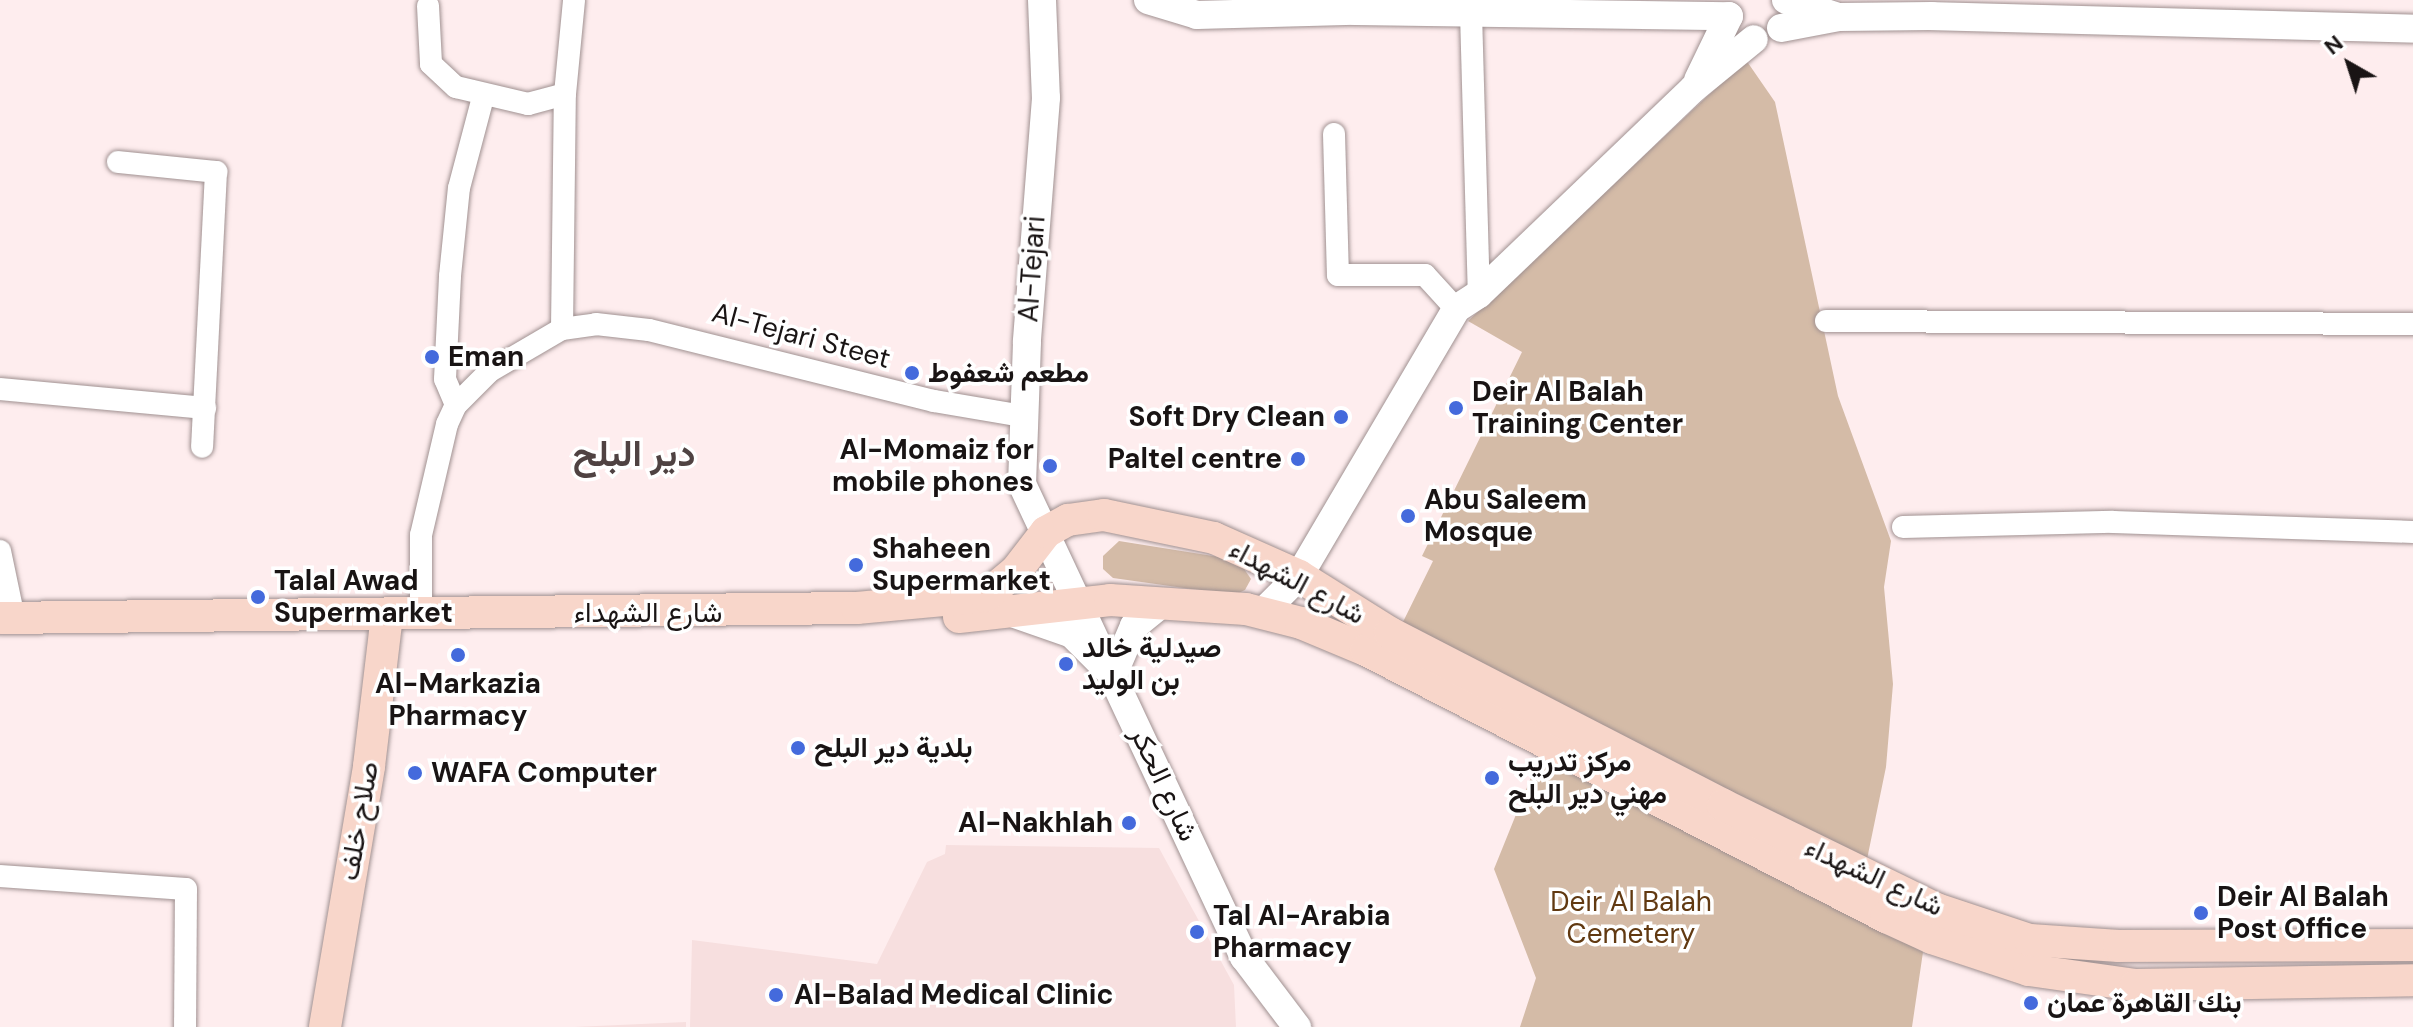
<!DOCTYPE html>
<html>
<head>
<meta charset="utf-8">
<style>
  body { margin:0 }
  #map { position:relative; width:2413px; height:1027px; overflow:hidden; background:#feedee; font-family:"DM Sans",Vazirmatn,sans-serif }
  div>[style] { position:absolute }
  .built>* { inset:0; background:#f7dfdf }
  .green>* { inset:0; background:#d4bba7 }
  .roads { filter:drop-shadow(0 0 2px #a09191) drop-shadow(0 0 2px #a09191) }
  .minor>* { height:22px; margin:-11px; padding:0 11px; transform-origin:11px; border-radius:11px; background:#fff }
  .tertiary>* { height:28px; margin:-14px; padding:0 14px; transform-origin:14px; border-radius:14px; background:#fff }
  .secondary>* { height:32px; margin:-16px; padding:0 16px; transform-origin:16px; border-radius:16px; background:#f8d6ca }
  .dots>* { width:22px; height:22px; translate:-50% -50%; box-sizing:border-box; border:4px solid #fff; border-radius:50% }
  span { translate:-50% -50%; white-space:nowrap; text-align:center; line-height:1.15; -webkit-text-stroke:7px #fff; paint-order:stroke }
  .street-label { font-size:28px; color:#191414 }
  .poi-label { font-size:28px; color:#191414; font-weight:700 }
  .left { translate:0 -50%; text-align:left }
  .right { translate:-100% -50%; text-align:right }
  .park-label { font-size:28px; color:#613911 }
  .district-label { font-size:36px; color:#4f4242; font-weight:700 }
  .north { position:absolute; left:2309px; top:24px; width:80px; height:80px; -webkit-text-stroke:6px #fff; paint-order:stroke; rotate:321deg; font-size:22px; font-weight:700; line-height:32px; text-align:center; color:#191414 }
  .north::after { content:''; display:block; margin:auto; width:28px; height:36px; background:#191414; clip-path:polygon(50% 0,100% 100%,50% 72%,0 100%) }
</style>
</head>
<body>
<div id="map">
  <div class="built">
    <div style="clip-path:polygon(946px 845px,1159px 848px,1234px 985px,1236px 1027px,690px 1027px,692px 940px,877px 964px,927px 862px,945px 854px)"></div>
    <div style="clip-path:polygon(686px 1022px,686px 1027px,574px 1027px)"></div>
  </div>
  <div class="green">
    <div style="clip-path:polygon(1746px 60px,1775px 102px,1838px 396px,1891px 541px,1884px 587px,1893px 684px,1886px 767px,1865px 869px,1400px 628px,1433px 561px,1422px 556px,1522px 352px,1468px 321px)"></div>
    <div style="clip-path:polygon(1119px 541px,1238px 560px,1251px 579px,1245px 590px,1234px 595px,1113px 578px,1103px 569px,1103px 556px)"></div>
    <div style="clip-path:polygon(1542px 750px,1923px 952px,1912px 1027px,1520px 1027px,1536px 978px,1494px 869px)"></div>
  </div>
  <div class="roads">
    <div class="minor">
      <div style="left:428px;top:6px;width:58px;rotate:87deg"></div>
      <div style="left:431px;top:64px;width:34px;rotate:43deg"></div>
      <div style="left:456px;top:87px;width:74px;rotate:13.3deg"></div>
      <div style="left:528px;top:104px;width:38px;rotate:-15deg"></div>
      <div style="left:1471px;top:13px;width:281px;rotate:88.4deg"></div>
      <div style="left:1334px;top:134px;width:141px;rotate:88.4deg"></div>
      <div style="left:1338px;top:275px;width:87px"></div>
      <div style="left:1425px;top:275px;width:46px;rotate:47.6deg"></div>
      <div style="left:118px;top:162px;width:99px;rotate:5.8deg"></div>
      <div style="left:216px;top:172px;width:275px;rotate:92.9deg"></div>
      <div style="left:1826px;top:321px;width:587px;rotate:0.29deg"></div>
      <div style="left:562px;top:329px;width:34px;rotate:-8deg"></div>
      <div style="left:596px;top:324px;width:53px;rotate:6.5deg"></div>
      <div style="left:649px;top:330px;width:294px;rotate:14deg"></div>
      <div style="left:934px;top:401px;width:90px;rotate:9.6deg"></div>
      <div style="left:0;top:389px;width:206px;rotate:5.3deg"></div>
      <div style="left:456px;top:405px;width:28px;rotate:-113deg"></div>
      <div style="left:445px;top:379px;width:103px;rotate:-87.2deg"></div>
      <div style="left:450px;top:276px;width:88px;rotate:-84.2deg"></div>
      <div style="left:459px;top:188px;width:94px;rotate:-75.2deg"></div>
      <div style="left:1903px;top:527px;width:210px;rotate:-1.4deg"></div>
      <div style="left:2113px;top:522px;width:300px;rotate:1.9deg"></div>
      <div style="left:0;top:551px;width:68px;rotate:78.2deg"></div>
      <div style="left:421px;top:613px;width:78px;rotate:-90deg"></div>
      <div style="left:421px;top:535px;width:114px;rotate:-76.8deg"></div>
      <div style="left:447px;top:424px;width:21px;rotate:-65deg"></div>
      <div style="left:456px;top:405px;width:48px;rotate:-45deg"></div>
      <div style="left:490px;top:371px;width:83px;rotate:-30.3deg"></div>
      <div style="left:562px;top:329px;width:235px;rotate:-89.3deg"></div>
      <div style="left:565px;top:94px;width:94px;rotate:-84.5deg"></div>
      <div style="left:0;top:876px;width:186px;rotate:4deg"></div>
      <div style="left:186px;top:889px;width:138px;rotate:90.4deg"></div>
    </div>
    <div class="tertiary">
      <div style="left:1042px;top:0;width:98px;rotate:87.7deg"></div>
      <div style="left:1046px;top:98px;width:245px;rotate:94.5deg"></div>
      <div style="left:1027px;top:342px;width:142px;rotate:92deg"></div>
      <div style="left:1022px;top:484px;width:523px;rotate:64.86deg"></div>
      <div style="left:1244px;top:957px;width:88px;rotate:52.9deg"></div>
      <div style="left:1148px;top:0;width:51px;rotate:17deg"></div>
      <div style="left:1197px;top:15px;width:158px;rotate:-1.5deg"></div>
      <div style="left:1355px;top:11px;width:374px;rotate:0.8deg"></div>
      <div style="left:1729px;top:16px;width:71px;rotate:115.8deg"></div>
      <div style="left:1786px;top:0;width:52px;rotate:18.1deg"></div>
      <div style="left:1781px;top:28px;width:59px;rotate:-10.7deg"></div>
      <div style="left:1839px;top:17px;width:93px;rotate:-0.6deg"></div>
      <div style="left:1932px;top:16px;width:481px;rotate:1.5deg"></div>
      <div style="left:1262px;top:613px;width:52px;rotate:-45deg"></div>
      <div style="left:1299px;top:576px;width:310px;rotate:-59.5deg"></div>
      <div style="left:1456px;top:309px;width:27px;rotate:-33deg"></div>
      <div style="left:1479px;top:294px;width:298px;rotate:-43.8deg"></div>
      <div style="left:1694px;top:88px;width:77px;rotate:-39.2deg"></div>
      <div style="left:1015px;top:614px;width:60px;rotate:19.3deg"></div>
      <div style="left:1072px;top:634px;width:58px;rotate:45deg"></div>
      <div style="left:1113px;top:675px;width:53px;rotate:-66.8deg"></div>
      <div style="left:1134px;top:626px;width:38px;rotate:-39deg"></div>
    </div>
    <div class="secondary">
      <div style="left:959px;top:617px;width:152px;rotate:-6.4deg"></div>
      <div style="left:1110px;top:600px;width:136px;rotate:3.8deg"></div>
      <div style="left:1246px;top:609px;width:57px;rotate:14.3deg"></div>
      <div style="left:1301px;top:623px;width:70px;rotate:22.6deg"></div>
      <div style="left:1366px;top:650px;width:585px;rotate:27.18deg"></div>
      <div style="left:1886px;top:917px;width:51px;rotate:24.5deg"></div>
      <div style="left:1932px;top:938px;width:102px;rotate:18.3deg"></div>
      <div style="left:2029px;top:970px;width:108px;rotate:8deg"></div>
      <div style="left:2136px;top:985px;width:277px;rotate:-1deg"></div>
      <div style="left:0;top:618px;width:857px;rotate:-0.67deg"></div>
      <div style="left:857px;top:608px;width:130px;rotate:-5.3deg"></div>
      <div style="left:986px;top:596px;width:39px;rotate:-40deg"></div>
      <div style="left:1016px;top:571px;width:49px;rotate:-52.4deg"></div>
      <div style="left:1046px;top:532px;width:25px;rotate:-29deg"></div>
      <div style="left:1068px;top:520px;width:36px;rotate:-8deg"></div>
      <div style="left:1104px;top:515px;width:112px;rotate:11.8deg"></div>
      <div style="left:1214px;top:538px;width:93px;rotate:24.1deg"></div>
      <div style="left:1299px;top:576px;width:107px;rotate:32.1deg"></div>
      <div style="left:1390px;top:633px;width:375px;rotate:27.3deg"></div>
      <div style="left:1723px;top:805px;width:237px;rotate:26deg"></div>
      <div style="left:1936px;top:909px;width:99px;rotate:18.3deg"></div>
      <div style="left:2030px;top:940px;width:89px;rotate:3.9deg"></div>
      <div style="left:2119px;top:946px;width:294px;rotate:-0.2deg"></div>
      <div style="left:325px;top:1027px;width:265px;rotate:-80.4deg"></div>
      <div style="left:369px;top:766px;width:153px;rotate:-83.2deg"></div>
    </div>
  </div>
  <div class="dots">
    <div style="left:432px;top:357px;background:#446adc"></div>
    <div style="left:912px;top:373px;background:#446adc"></div>
    <div style="left:1456px;top:408px;background:#446adc"></div>
    <div style="left:1341px;top:417px;background:#446adc"></div>
    <div style="left:1298px;top:459px;background:#446adc"></div>
    <div style="left:1050px;top:466px;background:#446adc"></div>
    <div style="left:1408px;top:516px;background:#446adc"></div>
    <div style="left:856px;top:565px;background:#446adc"></div>
    <div style="left:258px;top:597px;background:#446adc"></div>
    <div style="left:458px;top:655px;background:#446adc"></div>
    <div style="left:1066px;top:664px;background:#446adc"></div>
    <div style="left:798px;top:748px;background:#446adc"></div>
    <div style="left:415px;top:773px;background:#446adc"></div>
    <div style="left:1492px;top:778px;background:#446adc"></div>
    <div style="left:1129px;top:823px;background:#446adc"></div>
    <div style="left:2201px;top:913px;background:#446adc"></div>
    <div style="left:1197px;top:932px;background:#446adc"></div>
    <div style="left:776px;top:995px;background:#446adc"></div>
    <div style="left:2031px;top:1003px;background:#446adc"></div>
  </div>
  <div class="street-label">
    <span style="left:1032px;top:269px;rotate:-86deg">Al-Tejari</span>
    <span style="left:801px;top:336px;rotate:15deg">Al-Tejari Steet</span>
    <span style="left:1297px;top:582px;rotate:28deg">شارع الشهداء</span>
    <span style="left:648px;top:613px">شارع الشهداء</span>
    <span style="left:1164px;top:784px;rotate:65deg">شارع الحكر</span>
    <span style="left:359px;top:821px;rotate:-80deg">صلاح خلف</span>
    <span style="left:1874px;top:877px;rotate:25deg">شارع الشهداء</span>
  </div>
  <div class="poi-label">
    <span class="left" style="left:448px;top:357px">Eman</span>
    <span class="left" style="left:928px;top:373px">مطعم شعفوط</span>
    <span class="left" style="left:1472px;top:408px">Deir Al Balah<br>Training Center</span>
    <span class="right" style="left:1325px;top:417px">Soft Dry Clean</span>
    <span class="right" style="left:1034px;top:466px">Al-Momaiz for<br>mobile phones</span>
    <span class="right" style="left:1282px;top:459px">Paltel centre</span>
    <span class="left" style="left:1424px;top:516px">Abu Saleem<br>Mosque</span>
    <span class="left" style="left:872px;top:565px">Shaheen<br>Supermarket</span>
    <span class="left" style="left:274px;top:597px">Talal Awad<br>Supermarket</span>
    <span class="left" style="left:1082px;top:664px">صيدلية خالد<br>بن الوليد</span>
    <span style="left:458px;top:700px">Al-Markazia<br>Pharmacy</span>
    <span class="left" style="left:814px;top:748px">بلدية دير البلح</span>
    <span class="left" style="left:1508px;top:778px">مركز تدريب<br>مهني دير البلح</span>
    <span class="left" style="left:431px;top:773px">WAFA Computer</span>
    <span class="right" style="left:1113px;top:823px">Al-Nakhlah</span>
    <span class="left" style="left:2217px;top:913px">Deir Al Balah<br>Post Office</span>
    <span class="left" style="left:1213px;top:932px">Tal Al-Arabia<br>Pharmacy</span>
    <span class="left" style="left:794px;top:995px">Al-Balad Medical Clinic</span>
    <span class="left" style="left:2047px;top:1003px">بنك القاهرة عمان</span>
  </div>
  <div class="park-label">
    <span style="left:1631px;top:918px">Deir Al Balah<br>Cemetery</span>
  </div>
  <div class="district-label">
    <span style="left:634px;top:454px">دير البلح</span>
  </div>
  <div class="north">N</div>
</div>
</body>
</html>
